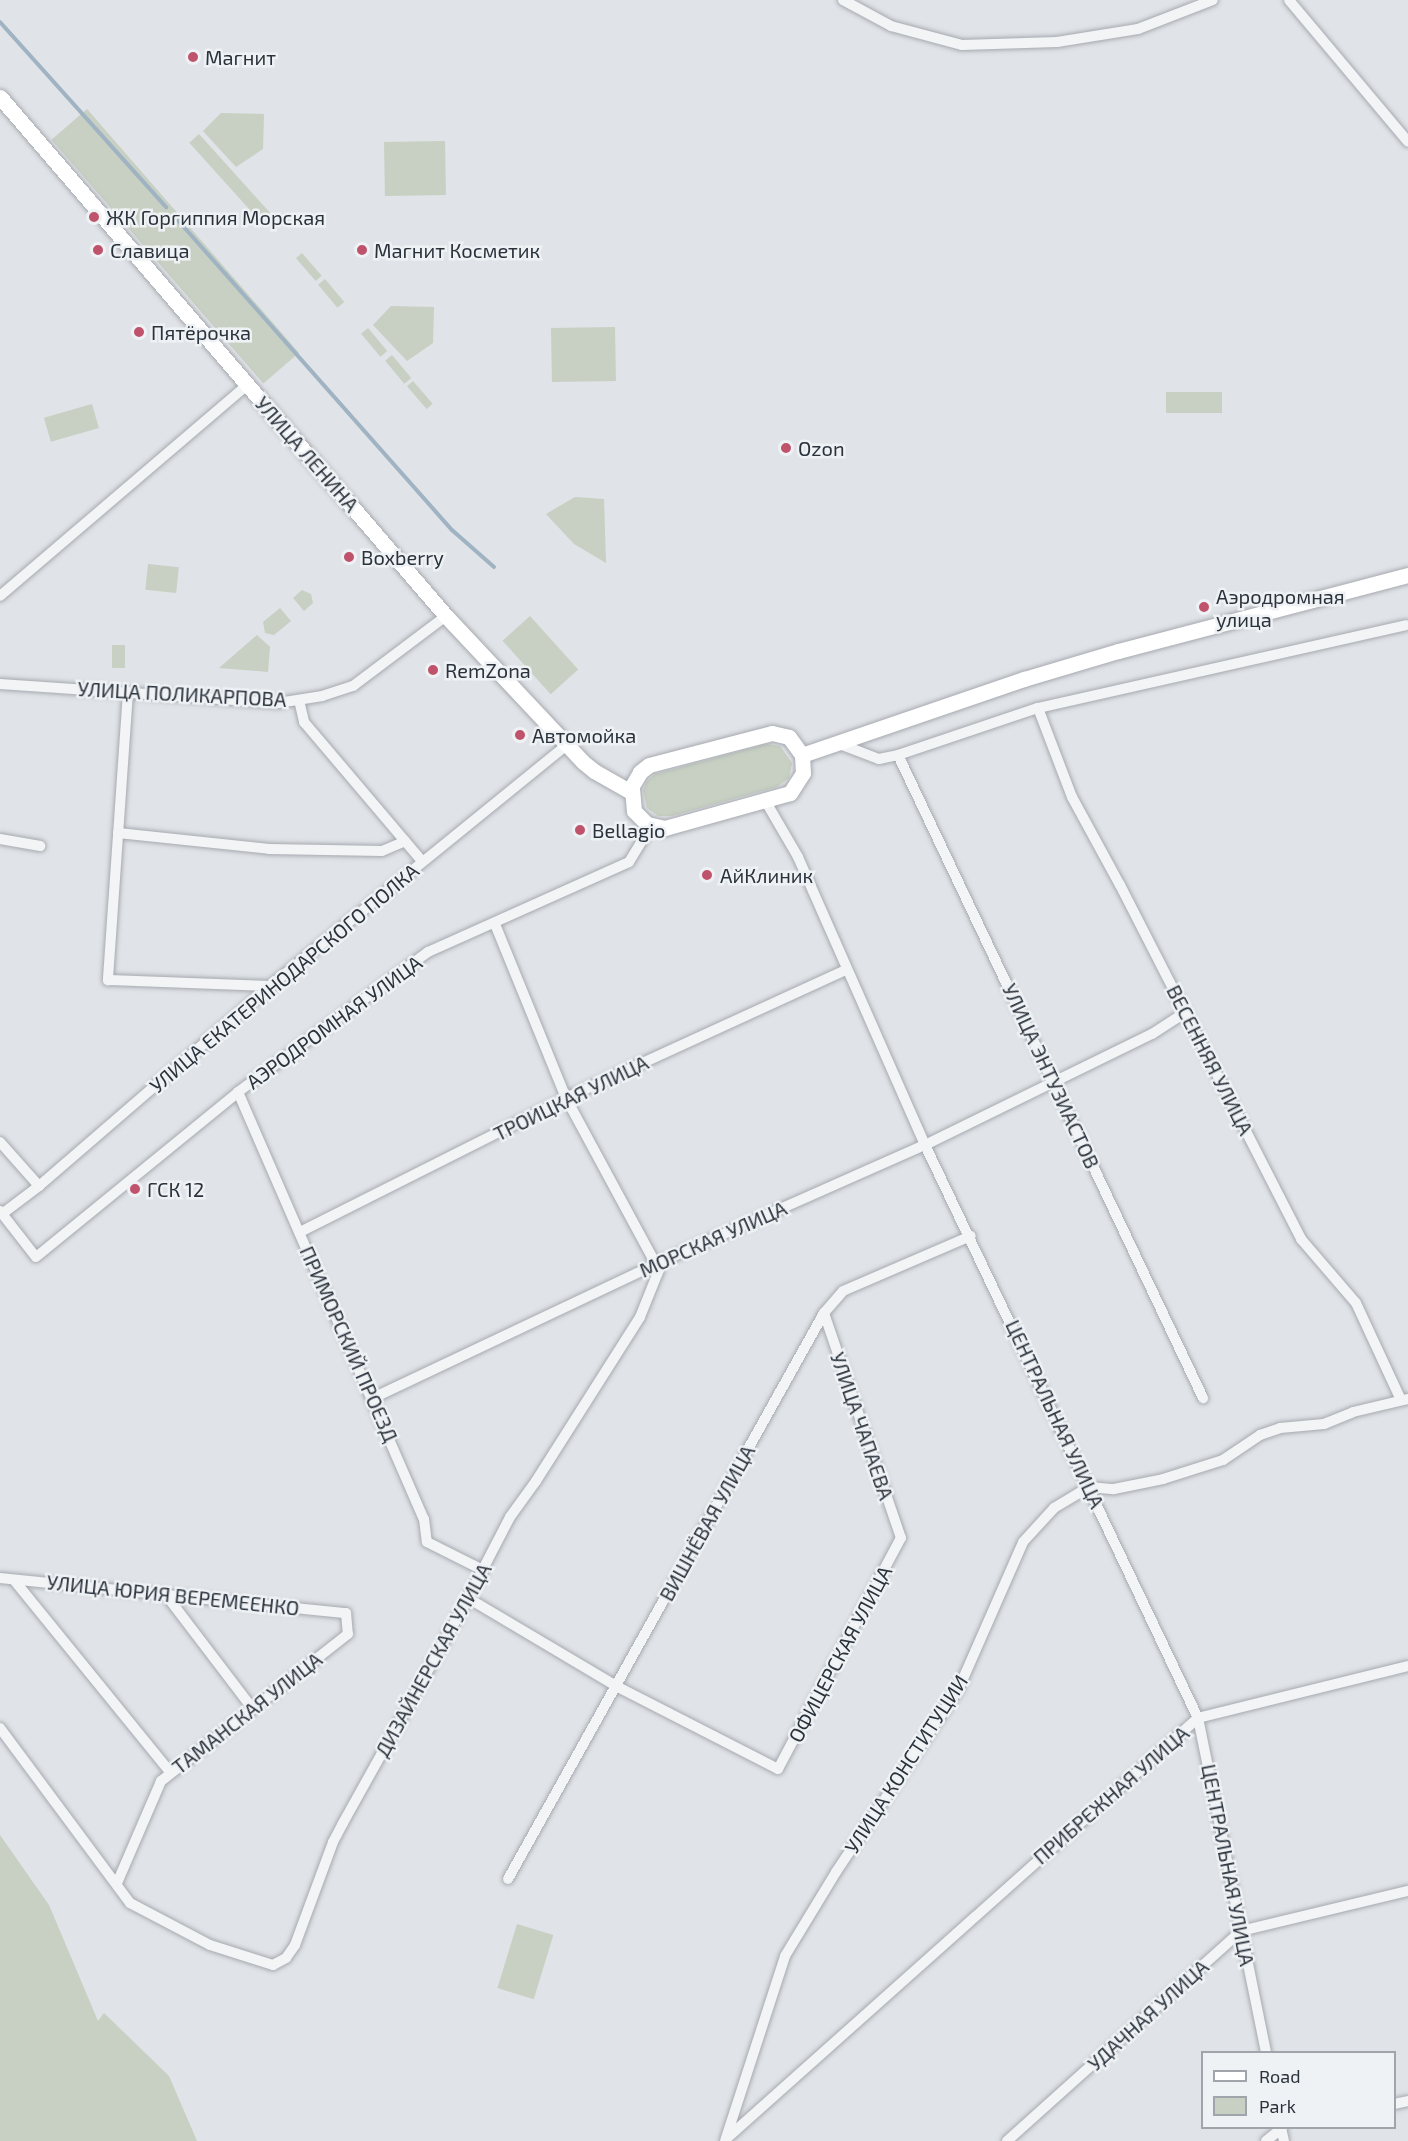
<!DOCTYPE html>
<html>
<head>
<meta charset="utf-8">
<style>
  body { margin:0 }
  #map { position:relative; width:1408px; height:2141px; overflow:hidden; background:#e0e3e7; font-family:"Exo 2",sans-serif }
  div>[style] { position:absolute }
  .green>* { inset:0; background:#c7d0c2; transform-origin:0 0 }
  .stream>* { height:4px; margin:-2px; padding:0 2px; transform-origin:2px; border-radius:2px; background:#9fb3c3 }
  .roads { filter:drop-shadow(0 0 2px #a6aab0) drop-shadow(0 0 2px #a6aab0) }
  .street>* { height:10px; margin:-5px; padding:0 5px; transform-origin:5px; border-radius:5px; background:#f2f4f6 }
  .secondary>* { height:15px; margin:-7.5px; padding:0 7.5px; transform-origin:7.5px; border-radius:7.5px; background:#fff }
  .dots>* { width:16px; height:16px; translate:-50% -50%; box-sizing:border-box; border:3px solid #eff2f5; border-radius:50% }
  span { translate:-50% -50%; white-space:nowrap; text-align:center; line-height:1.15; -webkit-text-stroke:5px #eff2f5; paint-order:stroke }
  .poi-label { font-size:20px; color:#2a323c }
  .left { translate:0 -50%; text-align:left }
  .street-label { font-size:20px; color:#2a323c }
  .legend { position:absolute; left:1201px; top:2051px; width:195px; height:78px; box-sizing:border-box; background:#eff2f5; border:2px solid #a0a5ab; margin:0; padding:8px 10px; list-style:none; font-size:18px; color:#2a323c }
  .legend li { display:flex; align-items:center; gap:12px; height:30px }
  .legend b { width:30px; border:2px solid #a0a5ab }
</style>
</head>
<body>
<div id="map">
  <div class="green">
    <div style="left:87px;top:109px;width:323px;height:47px;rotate:49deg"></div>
    <div style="clip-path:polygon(221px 113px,264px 114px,263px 149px,236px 167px,203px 131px)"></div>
    <div style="left:199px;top:134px;width:110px;height:13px;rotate:48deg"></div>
    <div style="left:445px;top:141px;width:54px;height:61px;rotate:89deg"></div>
    <div style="left:302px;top:253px;width:30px;height:8px;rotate:49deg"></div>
    <div style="left:325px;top:279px;width:30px;height:9px;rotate:50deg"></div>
    <div style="clip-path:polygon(391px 306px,434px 307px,433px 343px,407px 361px,373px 325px)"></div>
    <div style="left:615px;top:327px;width:54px;height:64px;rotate:89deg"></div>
    <div style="left:368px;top:328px;width:30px;height:9px;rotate:50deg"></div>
    <div style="left:392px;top:355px;width:30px;height:9px;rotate:50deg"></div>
    <div style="left:413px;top:381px;width:30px;height:8px;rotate:49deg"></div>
    <div style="left:1166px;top:392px;width:56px;height:21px"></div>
    <div style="left:92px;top:404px;width:25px;height:50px;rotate:74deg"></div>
    <div style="clip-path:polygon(575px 497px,604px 499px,606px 563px,574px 544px,546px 514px)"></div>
    <div style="left:148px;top:564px;width:31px;height:26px;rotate:6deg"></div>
    <div style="clip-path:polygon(302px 590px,311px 594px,313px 603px,304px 611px,293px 598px)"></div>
    <div style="clip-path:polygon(280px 608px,291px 621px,274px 635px,265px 633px,263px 622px)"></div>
    <div style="left:530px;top:616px;width:72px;height:37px;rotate:48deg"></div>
    <div style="clip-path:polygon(257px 635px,270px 647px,268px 672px,219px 668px)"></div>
    <div style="left:112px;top:645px;width:13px;height:23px"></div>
    <div style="clip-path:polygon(767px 744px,780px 746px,792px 763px,789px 778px,777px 787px,672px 816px,658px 816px,647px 808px,643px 791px,646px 782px,655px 774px)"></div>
    <div style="clip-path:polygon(0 1835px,49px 1905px,98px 2021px,104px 2013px,169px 2076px,197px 2141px,0 2141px)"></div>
    <div style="left:517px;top:1924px;width:38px;height:67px;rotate:17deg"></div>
  </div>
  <div class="stream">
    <div style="left:0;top:22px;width:249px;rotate:48.1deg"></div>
    <div style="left:175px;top:217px;width:418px;rotate:48.5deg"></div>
    <div style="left:452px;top:530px;width:56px;rotate:41.4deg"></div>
  </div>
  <div class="roads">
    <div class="street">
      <div style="left:843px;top:0;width:55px;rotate:28.4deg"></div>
      <div style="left:891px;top:26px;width:73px;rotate:15deg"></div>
      <div style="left:962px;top:45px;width:95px;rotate:-1.8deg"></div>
      <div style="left:1057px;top:42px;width:82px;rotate:-9.1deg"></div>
      <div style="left:1138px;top:29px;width:80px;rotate:-21.1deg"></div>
      <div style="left:1289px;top:0;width:185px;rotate:50deg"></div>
      <div style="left:0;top:596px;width:325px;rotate:-40.5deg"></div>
      <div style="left:0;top:684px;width:279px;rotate:3.9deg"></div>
      <div style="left:278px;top:703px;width:45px;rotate:-9deg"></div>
      <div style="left:322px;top:696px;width:33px;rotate:-18deg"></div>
      <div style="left:353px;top:686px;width:116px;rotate:-37deg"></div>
      <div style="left:128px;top:692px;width:289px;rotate:94deg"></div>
      <div style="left:108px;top:980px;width:163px;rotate:2.1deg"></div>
      <div style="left:299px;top:700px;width:23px;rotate:77deg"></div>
      <div style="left:304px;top:722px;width:182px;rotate:49.7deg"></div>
      <div style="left:1038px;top:708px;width:95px;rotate:69.1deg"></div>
      <div style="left:1072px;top:797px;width:100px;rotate:61.4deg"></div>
      <div style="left:1120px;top:885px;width:398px;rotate:62.9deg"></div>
      <div style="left:1301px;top:1239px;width:84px;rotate:49.3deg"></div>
      <div style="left:1356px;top:1303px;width:107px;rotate:65.1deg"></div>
      <div style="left:837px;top:743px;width:45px;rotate:20.9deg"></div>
      <div style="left:879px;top:759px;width:19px;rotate:-12deg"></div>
      <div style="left:898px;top:755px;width:148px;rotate:-18.6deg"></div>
      <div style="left:1038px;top:708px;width:377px;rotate:-12.7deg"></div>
      <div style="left:898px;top:755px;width:712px;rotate:64.62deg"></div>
      <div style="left:766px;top:802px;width:64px;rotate:59.8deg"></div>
      <div style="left:798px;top:857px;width:315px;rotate:66.2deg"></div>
      <div style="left:925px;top:1145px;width:635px;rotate:64.53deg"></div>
      <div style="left:1198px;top:1718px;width:341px;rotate:78.5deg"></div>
      <div style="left:118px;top:833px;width:152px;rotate:6deg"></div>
      <div style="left:269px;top:849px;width:113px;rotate:1deg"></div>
      <div style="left:382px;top:851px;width:25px;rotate:-23deg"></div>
      <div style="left:0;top:839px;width:41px;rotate:9.9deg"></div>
      <div style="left:238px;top:1092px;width:466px;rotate:66.5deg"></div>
      <div style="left:424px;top:1519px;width:23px;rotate:83deg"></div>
      <div style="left:427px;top:1542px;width:63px;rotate:26.6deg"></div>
      <div style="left:0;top:1142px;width:59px;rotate:48.4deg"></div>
      <div style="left:0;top:1211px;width:58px;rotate:52deg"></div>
      <div style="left:36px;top:1257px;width:261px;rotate:-39.2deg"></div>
      <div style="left:238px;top:1092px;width:236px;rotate:-36.4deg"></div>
      <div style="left:428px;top:952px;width:220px;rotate:-24.1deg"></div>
      <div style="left:629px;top:862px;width:42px;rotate:-58.6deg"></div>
      <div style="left:2px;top:1214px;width:46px;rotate:-37.1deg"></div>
      <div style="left:39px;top:1186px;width:312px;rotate:-40.8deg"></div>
      <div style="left:275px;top:982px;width:377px;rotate:-39.1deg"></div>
      <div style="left:300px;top:1232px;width:298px;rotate:-26.7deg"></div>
      <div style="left:566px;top:1098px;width:308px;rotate:-24.6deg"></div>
      <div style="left:373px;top:1398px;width:313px;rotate:-25.3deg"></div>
      <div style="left:656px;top:1264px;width:294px;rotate:-23.9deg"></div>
      <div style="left:925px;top:1145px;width:253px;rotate:-26.1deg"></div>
      <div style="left:1152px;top:1034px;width:40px;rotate:-32.9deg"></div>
      <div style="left:0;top:1578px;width:348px;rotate:5.8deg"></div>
      <div style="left:346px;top:1613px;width:21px;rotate:85deg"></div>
      <div style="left:348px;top:1634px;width:238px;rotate:141.8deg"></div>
      <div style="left:161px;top:1781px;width:111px;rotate:113.3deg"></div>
      <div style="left:14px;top:1580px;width:247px;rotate:50.9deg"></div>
      <div style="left:166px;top:1595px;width:143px;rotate:52.7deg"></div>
      <div style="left:468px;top:1598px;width:172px;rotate:30.7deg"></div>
      <div style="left:616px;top:1686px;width:182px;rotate:27.1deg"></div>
      <div style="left:778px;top:1769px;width:262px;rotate:-62deg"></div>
      <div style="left:901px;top:1538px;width:238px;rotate:-108.9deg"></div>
      <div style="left:0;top:1728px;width:218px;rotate:53.4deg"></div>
      <div style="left:130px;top:1903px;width:90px;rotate:27.7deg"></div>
      <div style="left:210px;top:1945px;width:66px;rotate:17.6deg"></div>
      <div style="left:273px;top:1965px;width:15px;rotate:-28deg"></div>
      <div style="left:286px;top:1958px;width:16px;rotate:-55deg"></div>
      <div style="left:295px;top:1945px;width:110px;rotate:-69.7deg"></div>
      <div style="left:333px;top:1842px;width:21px;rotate:-62deg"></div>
      <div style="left:343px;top:1823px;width:257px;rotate:-60.9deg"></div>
      <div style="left:468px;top:1598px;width:91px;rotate:-62.6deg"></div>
      <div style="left:510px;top:1517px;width:44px;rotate:-54.2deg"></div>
      <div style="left:536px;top:1481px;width:194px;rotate:-57.6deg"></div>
      <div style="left:640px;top:1317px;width:51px;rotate:-68deg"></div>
      <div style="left:659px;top:1270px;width:196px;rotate:-118.4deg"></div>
      <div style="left:566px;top:1098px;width:188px;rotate:-112.2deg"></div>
      <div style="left:508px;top:1879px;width:648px;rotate:-60.83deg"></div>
      <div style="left:824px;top:1313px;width:29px;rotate:-49deg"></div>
      <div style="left:843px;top:1291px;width:139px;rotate:-23.3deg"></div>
      <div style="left:1394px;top:2104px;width:14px;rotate:-12deg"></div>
      <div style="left:1281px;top:2128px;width:13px;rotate:77deg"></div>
      <div style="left:726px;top:2139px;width:632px;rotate:-41.73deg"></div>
      <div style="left:1198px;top:1718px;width:216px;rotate:-13.9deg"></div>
      <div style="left:725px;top:2141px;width:194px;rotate:-72deg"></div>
      <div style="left:785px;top:1956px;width:98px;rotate:-58.7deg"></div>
      <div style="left:836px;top:1872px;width:221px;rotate:-56.2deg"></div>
      <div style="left:959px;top:1688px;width:159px;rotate:-66.3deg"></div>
      <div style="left:1023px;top:1542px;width:46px;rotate:-47.6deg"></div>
      <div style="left:1054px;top:1508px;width:41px;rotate:-31deg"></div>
      <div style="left:1089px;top:1487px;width:25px;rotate:5deg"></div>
      <div style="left:1114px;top:1489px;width:50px;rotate:-11.5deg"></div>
      <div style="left:1163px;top:1479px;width:63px;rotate:-17.6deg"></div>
      <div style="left:1223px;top:1460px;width:45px;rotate:-34deg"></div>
      <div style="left:1260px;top:1435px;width:21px;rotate:-19deg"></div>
      <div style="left:1280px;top:1428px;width:44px;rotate:-5.2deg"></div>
      <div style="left:1324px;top:1424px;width:31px;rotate:-22deg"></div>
      <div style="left:1353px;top:1412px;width:57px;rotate:-13.3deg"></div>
      <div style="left:1007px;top:2141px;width:314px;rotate:-41.9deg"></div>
      <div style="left:1241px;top:1931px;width:172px;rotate:-13.5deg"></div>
      <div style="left:1266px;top:2141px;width:21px;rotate:-39deg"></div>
    </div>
    <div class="secondary">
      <div style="left:0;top:97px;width:684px;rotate:49.33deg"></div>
      <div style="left:446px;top:616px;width:200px;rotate:46.8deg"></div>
      <div style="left:583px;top:762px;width:14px;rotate:39deg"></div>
      <div style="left:594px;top:771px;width:43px;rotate:29.6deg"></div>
      <div style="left:772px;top:733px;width:17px;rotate:13deg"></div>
      <div style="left:789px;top:737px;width:22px;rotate:54deg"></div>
      <div style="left:802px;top:755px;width:18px;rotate:87deg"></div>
      <div style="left:803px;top:773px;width:24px;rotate:123deg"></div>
      <div style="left:790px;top:793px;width:130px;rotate:164.4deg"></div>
      <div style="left:665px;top:828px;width:18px;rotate:-167deg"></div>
      <div style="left:647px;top:824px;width:18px;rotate:-135deg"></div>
      <div style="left:634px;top:811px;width:25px;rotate:-95deg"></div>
      <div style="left:632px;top:786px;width:16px;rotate:-60deg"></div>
      <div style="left:640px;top:772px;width:11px;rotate:-38deg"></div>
      <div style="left:649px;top:765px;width:127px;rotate:-14.6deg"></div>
      <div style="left:802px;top:755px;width:235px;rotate:-18.9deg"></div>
      <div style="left:1024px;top:679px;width:98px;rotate:-16.6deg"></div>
      <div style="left:1118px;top:651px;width:300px;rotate:-14.7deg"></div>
    </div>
  </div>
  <div class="dots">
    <div style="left:193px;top:57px;background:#be536b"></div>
    <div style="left:94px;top:217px;background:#be536b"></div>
    <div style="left:98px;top:250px;background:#be536b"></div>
    <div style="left:362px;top:250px;background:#be536b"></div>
    <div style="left:139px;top:332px;background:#be536b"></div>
    <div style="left:786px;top:448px;background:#be536b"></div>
    <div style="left:349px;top:557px;background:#be536b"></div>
    <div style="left:1204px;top:607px;background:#be536b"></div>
    <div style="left:433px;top:670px;background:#be536b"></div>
    <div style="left:520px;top:735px;background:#be536b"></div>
    <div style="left:580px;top:830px;background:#be536b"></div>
    <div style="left:707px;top:875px;background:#be536b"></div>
    <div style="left:135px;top:1189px;background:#be536b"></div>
  </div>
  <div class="poi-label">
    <span class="left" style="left:205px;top:57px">Магнит</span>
    <span class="left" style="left:106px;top:217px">ЖК Горгиппия Морская</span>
    <span class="left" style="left:110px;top:250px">Славица</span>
    <span class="left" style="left:374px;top:250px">Магнит Косметик</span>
    <span class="left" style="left:151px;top:332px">Пятёрочка</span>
    <span class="left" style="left:798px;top:448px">Ozon</span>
    <span class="left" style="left:361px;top:557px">Boxberry</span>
    <span class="left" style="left:1216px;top:608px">Аэродромная<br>улица</span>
    <span class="left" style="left:445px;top:670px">RemZona</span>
    <span class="left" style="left:532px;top:735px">Автомойка</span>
    <span class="left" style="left:592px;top:830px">Bellagio</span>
    <span class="left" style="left:720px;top:875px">АйКлиник</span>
    <span class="left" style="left:147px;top:1189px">ГСК 12</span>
  </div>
  <div class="street-label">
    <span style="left:307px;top:454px;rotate:49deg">УЛИЦА ЛЕНИНА</span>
    <span style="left:182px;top:694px;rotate:3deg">УЛИЦА ПОЛИКАРПОВА</span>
    <span style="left:284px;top:978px;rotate:-40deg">УЛИЦА ЕКАТЕРИНОДАРСКОГО ПОЛКА</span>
    <span style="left:334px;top:1022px;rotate:-36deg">АЭРОДРОМНАЯ УЛИЦА</span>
    <span style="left:1210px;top:1060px;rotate:63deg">ВЕСЕННЯЯ УЛИЦА</span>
    <span style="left:1051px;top:1076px;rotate:65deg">УЛИЦА ЭНТУЗИАСТОВ</span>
    <span style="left:571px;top:1098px;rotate:-26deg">ТРОИЦКАЯ УЛИЦА</span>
    <span style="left:713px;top:1239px;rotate:-24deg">МОРСКАЯ УЛИЦА</span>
    <span style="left:349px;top:1344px;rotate:66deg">ПРИМОРСКИЙ ПРОЕЗД</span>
    <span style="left:1055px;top:1414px;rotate:65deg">ЦЕНТРАЛЬНАЯ УЛИЦА</span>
    <span style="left:862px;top:1426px;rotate:71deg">УЛИЦА ЧАПАЕВА</span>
    <span style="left:707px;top:1523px;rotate:-61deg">ВИШНЁВАЯ УЛИЦА</span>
    <span style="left:173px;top:1595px;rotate:6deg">УЛИЦА ЮРИЯ ВЕРЕМЕЕНКО</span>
    <span style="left:840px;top:1654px;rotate:-62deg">ОФИЦЕРСКАЯ УЛИЦА</span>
    <span style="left:433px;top:1660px;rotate:-61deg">ДИЗАЙНЕРСКАЯ УЛИЦА</span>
    <span style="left:247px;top:1713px;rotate:-38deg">ТАМАНСКАЯ УЛИЦА</span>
    <span style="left:906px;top:1764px;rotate:-57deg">УЛИЦА КОНСТИТУЦИИ</span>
    <span style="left:1111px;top:1795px;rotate:-41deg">ПРИБРЕЖНАЯ УЛИЦА</span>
    <span style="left:1228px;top:1865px;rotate:79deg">ЦЕНТРАЛЬНАЯ УЛИЦА</span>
    <span style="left:1148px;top:2015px;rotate:-42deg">УДАЧНАЯ УЛИЦА</span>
  </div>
  <ul class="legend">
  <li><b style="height:8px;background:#fff"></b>Road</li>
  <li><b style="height:16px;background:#c7d0c2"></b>Park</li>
  </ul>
</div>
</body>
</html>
